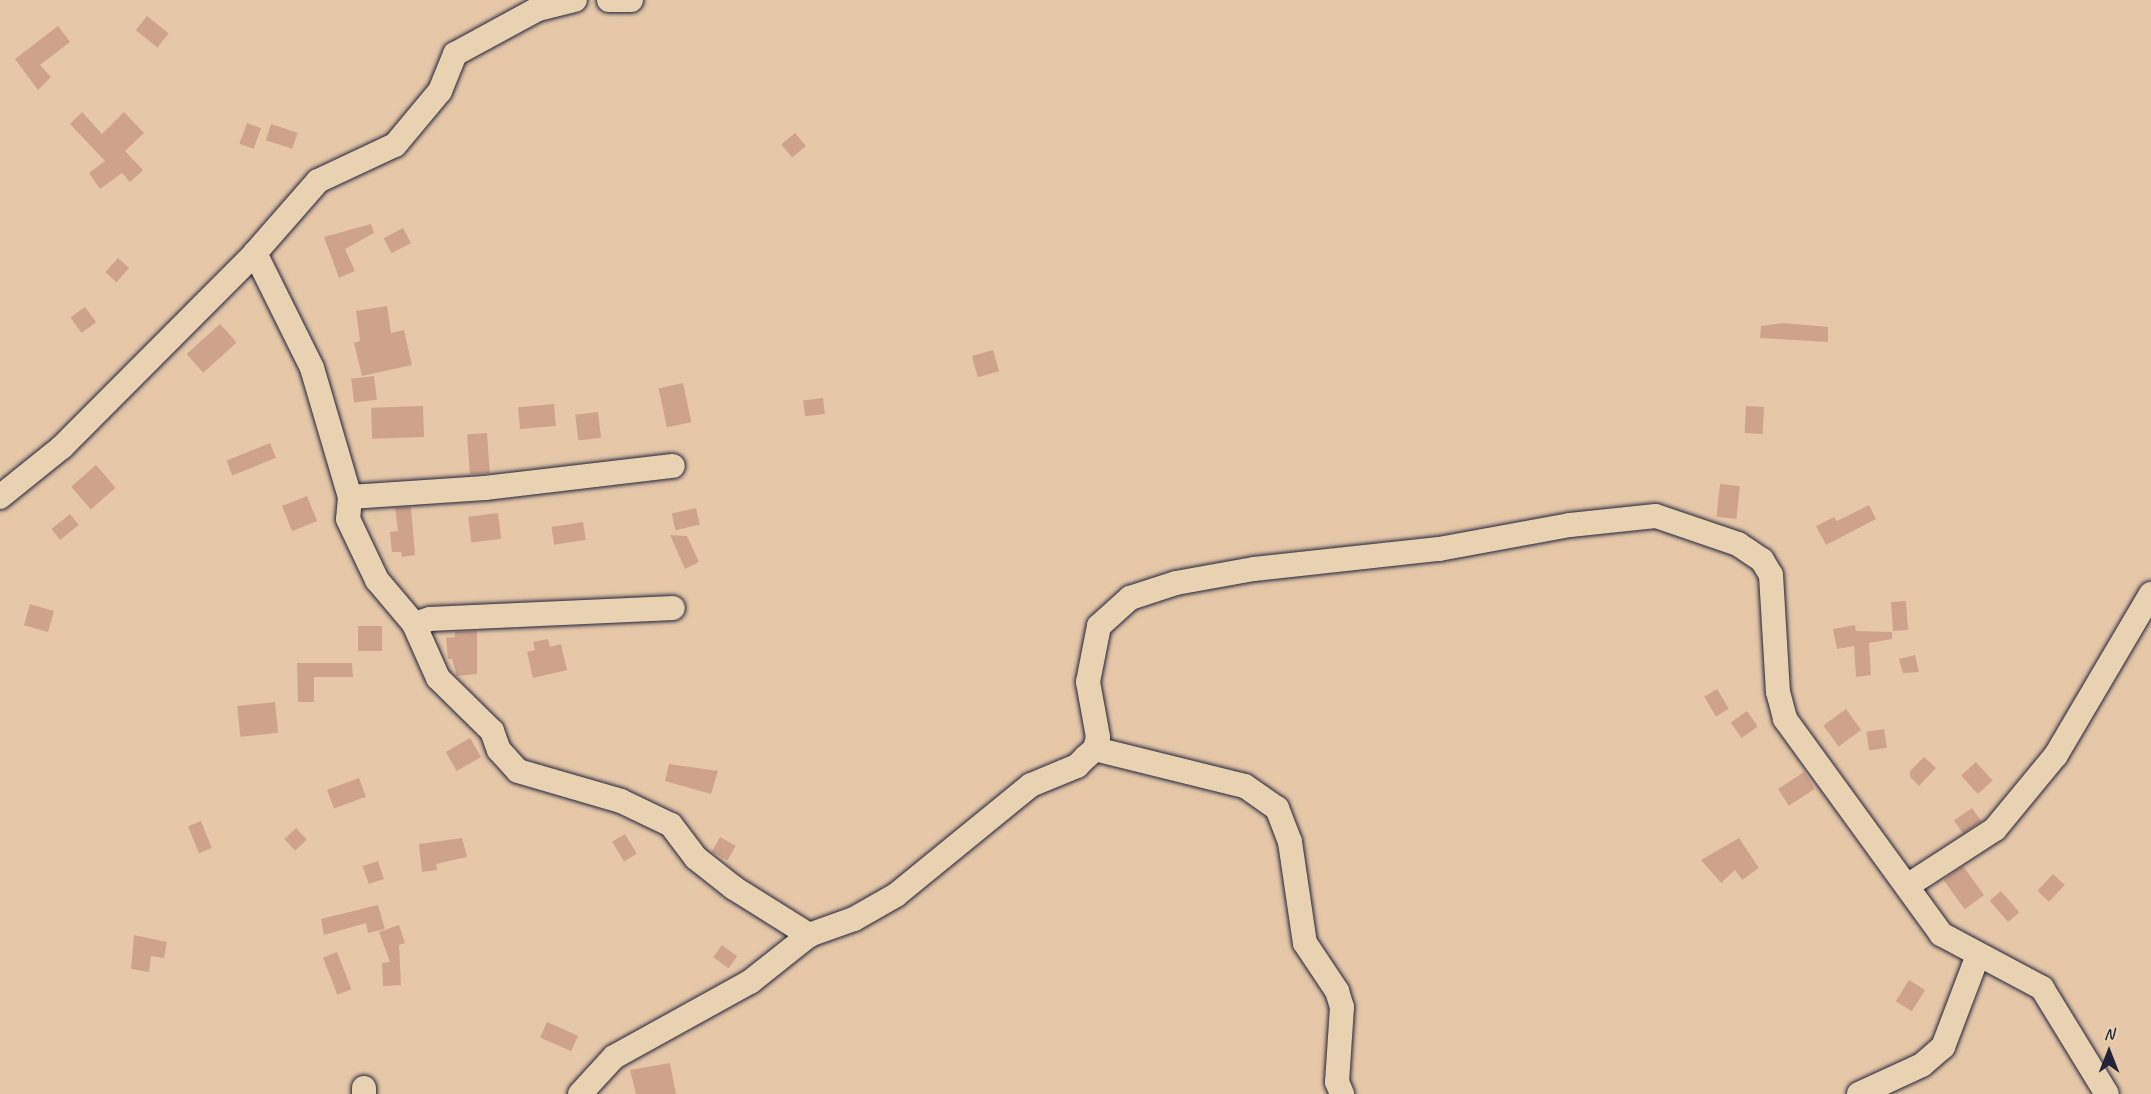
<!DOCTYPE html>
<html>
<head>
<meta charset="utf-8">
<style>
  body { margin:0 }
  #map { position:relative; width:2151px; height:1094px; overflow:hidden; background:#e6c8a9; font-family:Caveat,sans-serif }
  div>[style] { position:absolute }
  .building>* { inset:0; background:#cfa28c; transform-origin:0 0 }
  .roads { filter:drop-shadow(0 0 2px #22223b) drop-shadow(0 0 2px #22223b) }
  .street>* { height:24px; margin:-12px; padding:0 12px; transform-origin:12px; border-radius:12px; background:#e8d2b1 }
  span { translate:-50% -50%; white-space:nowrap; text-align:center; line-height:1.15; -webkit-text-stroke:5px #e8d2b1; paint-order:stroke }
  .north { position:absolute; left:2079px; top:1022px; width:60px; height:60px; -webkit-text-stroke:4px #e8d2b1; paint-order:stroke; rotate:0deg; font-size:16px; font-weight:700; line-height:24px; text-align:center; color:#22223b }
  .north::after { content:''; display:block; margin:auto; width:21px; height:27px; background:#22223b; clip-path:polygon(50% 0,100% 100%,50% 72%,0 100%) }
</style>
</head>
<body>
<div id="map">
  <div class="building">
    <div style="left:147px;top:16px;width:28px;height:18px;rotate:39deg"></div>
    <div style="clip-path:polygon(58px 26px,70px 42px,40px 65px,51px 77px,38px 90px,15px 59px)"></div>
    <div style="clip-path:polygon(82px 112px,102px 134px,124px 112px,144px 133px,125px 151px,143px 170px,130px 182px,122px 173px,100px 189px,89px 173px,105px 161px,70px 124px)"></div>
    <div style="left:247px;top:123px;width:15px;height:22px;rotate:20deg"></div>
    <div style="left:271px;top:124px;width:28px;height:17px;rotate:18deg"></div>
    <div style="left:795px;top:133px;width:17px;height:18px;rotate:50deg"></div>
    <div style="clip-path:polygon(371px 224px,374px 233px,345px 249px,355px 271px,339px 278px,324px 237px)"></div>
    <div style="left:403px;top:228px;width:17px;height:22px;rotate:62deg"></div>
    <div style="left:118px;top:258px;width:15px;height:19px;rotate:42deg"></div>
    <div style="clip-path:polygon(387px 306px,391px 333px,404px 330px,412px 365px,362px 376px,354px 343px,360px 341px,356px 311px)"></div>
    <div style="left:85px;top:307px;width:19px;height:18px;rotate:54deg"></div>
    <div style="clip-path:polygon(1783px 323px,1828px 327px,1828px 342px,1760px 338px,1761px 326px)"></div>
    <div style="left:220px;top:324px;width:25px;height:45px;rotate:48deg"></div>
    <div style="left:993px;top:350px;width:22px;height:22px;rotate:74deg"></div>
    <div style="left:374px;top:376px;width:24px;height:23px;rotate:83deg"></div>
    <div style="left:683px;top:383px;width:40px;height:25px;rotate:78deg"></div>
    <div style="left:823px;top:398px;width:16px;height:20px;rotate:83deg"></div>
    <div style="left:554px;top:404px;width:22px;height:36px;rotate:85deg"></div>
    <div style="left:423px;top:406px;width:31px;height:52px;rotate:88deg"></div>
    <div style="left:1746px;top:406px;width:18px;height:27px;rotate:3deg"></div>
    <div style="left:598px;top:412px;width:26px;height:23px;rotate:83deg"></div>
    <div style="left:487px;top:433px;width:40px;height:20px;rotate:86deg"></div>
    <div style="left:270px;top:443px;width:16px;height:47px;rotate:68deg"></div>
    <div style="left:96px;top:465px;width:30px;height:33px;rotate:49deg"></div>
    <div style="left:1720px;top:484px;width:20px;height:33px;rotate:6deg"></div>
    <div style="left:307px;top:496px;width:27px;height:27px;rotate:68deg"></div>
    <div style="clip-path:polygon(1869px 505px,1876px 519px,1826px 545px,1816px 526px,1834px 517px,1837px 521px)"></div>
    <div style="clip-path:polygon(411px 507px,415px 555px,402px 557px,401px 552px,392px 552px,390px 532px,398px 531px,395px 508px)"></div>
    <div style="left:696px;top:508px;width:17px;height:25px;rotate:77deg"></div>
    <div style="left:498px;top:513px;width:26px;height:30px;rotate:83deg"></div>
    <div style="left:70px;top:514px;width:14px;height:24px;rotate:51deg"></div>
    <div style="left:583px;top:522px;width:18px;height:32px;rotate:81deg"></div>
    <div style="clip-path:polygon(670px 535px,687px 536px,699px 562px,685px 569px)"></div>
    <div style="left:1906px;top:601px;width:29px;height:15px;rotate:86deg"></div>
    <div style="left:30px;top:604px;width:25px;height:22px;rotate:16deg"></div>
    <div style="clip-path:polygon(1855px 625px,1856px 631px,1892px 632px,1892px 639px,1869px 643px,1871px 675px,1856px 677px,1854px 646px,1837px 649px,1833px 629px)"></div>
    <div style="left:358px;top:626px;width:24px;height:25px"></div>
    <div style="clip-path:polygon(477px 631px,477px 674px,457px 676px,452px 659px,448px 659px,446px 638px,455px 637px,455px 632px)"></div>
    <div style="clip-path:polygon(548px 639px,550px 647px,561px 644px,567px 670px,533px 678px,527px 652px,535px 650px,533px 642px)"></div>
    <div style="clip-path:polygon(1915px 655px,1919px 672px,1903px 673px,1899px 659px)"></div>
    <div style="clip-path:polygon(297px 663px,352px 663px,353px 677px,314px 677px,314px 702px,298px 702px)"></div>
    <div style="left:1717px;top:689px;width:23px;height:15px;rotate:59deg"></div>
    <div style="left:275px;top:702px;width:31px;height:38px;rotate:84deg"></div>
    <div style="left:1846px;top:709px;width:26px;height:28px;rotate:54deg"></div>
    <div style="left:1747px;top:711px;width:19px;height:20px;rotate:55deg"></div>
    <div style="left:1884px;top:729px;width:19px;height:18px;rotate:81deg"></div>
    <div style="left:470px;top:738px;width:22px;height:28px;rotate:60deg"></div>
    <div style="clip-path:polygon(1924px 757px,1936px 768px,1919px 786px,1910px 777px,1910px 771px)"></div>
    <div style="left:1976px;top:762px;width:25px;height:20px;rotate:48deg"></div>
    <div style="clip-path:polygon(669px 764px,718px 771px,711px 794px,665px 781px)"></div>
    <div style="left:1804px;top:772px;width:20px;height:31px;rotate:57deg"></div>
    <div style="left:359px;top:778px;width:20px;height:34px;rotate:70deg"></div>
    <div style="left:1972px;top:808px;width:16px;height:22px;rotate:55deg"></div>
    <div style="left:201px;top:821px;width:29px;height:14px;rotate:68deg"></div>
    <div style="left:296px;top:828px;width:16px;height:16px;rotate:47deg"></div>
    <div style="left:625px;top:834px;width:23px;height:15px;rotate:59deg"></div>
    <div style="left:720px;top:837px;width:18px;height:17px;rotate:29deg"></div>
    <div style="clip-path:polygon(462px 838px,467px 857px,436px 864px,437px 870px,422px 872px,419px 844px)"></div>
    <div style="clip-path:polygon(1739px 838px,1759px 868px,1742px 880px,1735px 870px,1721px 883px,1701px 860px)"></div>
    <div style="left:378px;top:861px;width:19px;height:16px;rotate:72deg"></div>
    <div style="left:1963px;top:866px;width:36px;height:24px;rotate:54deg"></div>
    <div style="left:2053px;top:874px;width:16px;height:23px;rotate:43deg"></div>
    <div style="left:2001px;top:891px;width:28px;height:15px;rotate:49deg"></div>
    <div style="clip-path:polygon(378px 905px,385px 929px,368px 933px,366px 923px,324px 935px,321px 919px)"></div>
    <div style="clip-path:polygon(399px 925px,405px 943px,399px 945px,401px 985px,383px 986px,382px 963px,390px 962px,379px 932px)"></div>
    <div style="clip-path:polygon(134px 935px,167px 942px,164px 958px,151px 956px,149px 972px,131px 969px)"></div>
    <div style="left:722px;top:945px;width:19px;height:15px;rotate:36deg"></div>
    <div style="left:337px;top:952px;width:40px;height:15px;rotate:69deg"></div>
    <div style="left:1909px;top:980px;width:19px;height:25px;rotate:32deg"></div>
    <div style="left:547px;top:1022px;width:34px;height:17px;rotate:24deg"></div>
    <div style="clip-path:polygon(670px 1063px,676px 1094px,636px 1094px,630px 1070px)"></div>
  </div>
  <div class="roads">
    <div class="street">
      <div style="left:609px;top:0;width:22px"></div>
      <div style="left:255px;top:253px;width:128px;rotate:63.6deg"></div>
      <div style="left:312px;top:368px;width:134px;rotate:73.6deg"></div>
      <div style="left:350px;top:497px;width:22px;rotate:95deg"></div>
      <div style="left:348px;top:519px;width:68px;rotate:64.6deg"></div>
      <div style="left:377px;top:580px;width:57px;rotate:49.9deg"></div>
      <div style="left:414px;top:624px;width:59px;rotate:66deg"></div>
      <div style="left:438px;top:678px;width:76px;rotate:44.5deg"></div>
      <div style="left:492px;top:731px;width:20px;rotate:70deg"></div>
      <div style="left:499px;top:750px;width:28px;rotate:48deg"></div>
      <div style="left:518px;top:771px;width:107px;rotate:16.2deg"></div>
      <div style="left:621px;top:801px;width:55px;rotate:25.6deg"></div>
      <div style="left:671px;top:825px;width:41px;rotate:52.9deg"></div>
      <div style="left:696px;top:858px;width:48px;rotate:38.3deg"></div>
      <div style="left:734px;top:888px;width:89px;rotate:32.1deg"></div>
      <div style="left:0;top:497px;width:80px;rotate:-38.9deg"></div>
      <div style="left:62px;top:447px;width:274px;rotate:-45.1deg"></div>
      <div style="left:255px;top:253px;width:96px;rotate:-48.8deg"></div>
      <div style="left:318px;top:181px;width:85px;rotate:-25.1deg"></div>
      <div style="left:395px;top:145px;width:70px;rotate:-50.2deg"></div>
      <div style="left:440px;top:91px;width:40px;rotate:-68deg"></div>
      <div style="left:455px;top:54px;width:94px;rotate:-28.5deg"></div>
      <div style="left:538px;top:9px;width:38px;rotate:-14deg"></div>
      <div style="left:350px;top:497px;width:135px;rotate:-3.8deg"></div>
      <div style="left:485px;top:488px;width:189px;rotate:-6.7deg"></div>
      <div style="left:414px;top:624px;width:17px;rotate:-17deg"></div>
      <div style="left:430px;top:619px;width:243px;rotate:-2.6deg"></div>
      <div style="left:1095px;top:749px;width:154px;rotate:13.9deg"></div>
      <div style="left:1245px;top:786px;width:39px;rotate:35deg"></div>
      <div style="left:1277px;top:808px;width:36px;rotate:69deg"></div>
      <div style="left:1290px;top:842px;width:102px;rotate:81.6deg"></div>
      <div style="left:1305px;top:943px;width:58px;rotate:56.3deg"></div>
      <div style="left:1337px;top:991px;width:17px;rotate:73deg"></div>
      <div style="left:1342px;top:1007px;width:75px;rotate:93.8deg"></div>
      <div style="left:1337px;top:1082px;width:13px;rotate:67deg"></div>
      <div style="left:1907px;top:886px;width:105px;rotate:-32.9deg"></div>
      <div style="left:1995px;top:829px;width:96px;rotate:-50.5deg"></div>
      <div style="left:2056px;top:755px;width:187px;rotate:-59.5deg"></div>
      <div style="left:364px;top:1088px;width:6px;rotate:90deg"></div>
      <div style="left:580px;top:1094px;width:50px;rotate:-47.4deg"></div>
      <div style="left:614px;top:1057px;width:155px;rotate:-28.9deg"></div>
      <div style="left:750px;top:982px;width:75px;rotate:-38.5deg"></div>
      <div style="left:809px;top:935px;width:48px;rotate:-19.6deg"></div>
      <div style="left:854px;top:919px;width:48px;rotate:-29.7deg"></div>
      <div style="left:896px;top:895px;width:174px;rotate:-39.2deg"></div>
      <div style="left:1031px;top:785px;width:50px;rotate:-22.4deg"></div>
      <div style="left:1077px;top:766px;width:13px;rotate:-45deg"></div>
      <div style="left:1086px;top:757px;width:12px;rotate:-42deg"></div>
      <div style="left:1095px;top:749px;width:12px;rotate:-76deg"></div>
      <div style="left:1098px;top:737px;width:56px;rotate:-100.3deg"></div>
      <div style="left:1088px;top:682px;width:57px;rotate:-78.9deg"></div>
      <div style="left:1099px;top:626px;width:42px;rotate:-42.1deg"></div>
      <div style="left:1130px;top:598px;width:48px;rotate:-18.1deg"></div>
      <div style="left:1176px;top:583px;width:79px;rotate:-10.2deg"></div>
      <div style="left:1254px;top:569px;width:186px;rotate:-6.2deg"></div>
      <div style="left:1439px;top:549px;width:133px;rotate:-10.4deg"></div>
      <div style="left:1570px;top:525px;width:86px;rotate:-6deg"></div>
      <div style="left:1656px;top:516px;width:87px;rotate:18.9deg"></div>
      <div style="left:1738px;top:544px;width:29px;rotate:34deg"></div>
      <div style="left:1762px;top:560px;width:17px;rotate:59deg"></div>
      <div style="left:1771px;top:575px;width:117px;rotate:86.6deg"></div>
      <div style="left:1778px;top:692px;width:28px;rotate:75deg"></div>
      <div style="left:1785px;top:719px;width:266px;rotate:54deg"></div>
      <div style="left:1941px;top:934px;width:115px;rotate:28.1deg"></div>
      <div style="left:2042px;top:988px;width:124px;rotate:58.5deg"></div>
      <div style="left:1859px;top:1094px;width:69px;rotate:-24.7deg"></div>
      <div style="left:1922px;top:1065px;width:28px;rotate:-41deg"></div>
      <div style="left:1943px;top:1047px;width:98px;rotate:-69.2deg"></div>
    </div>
  </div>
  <div class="north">N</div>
</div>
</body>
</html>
